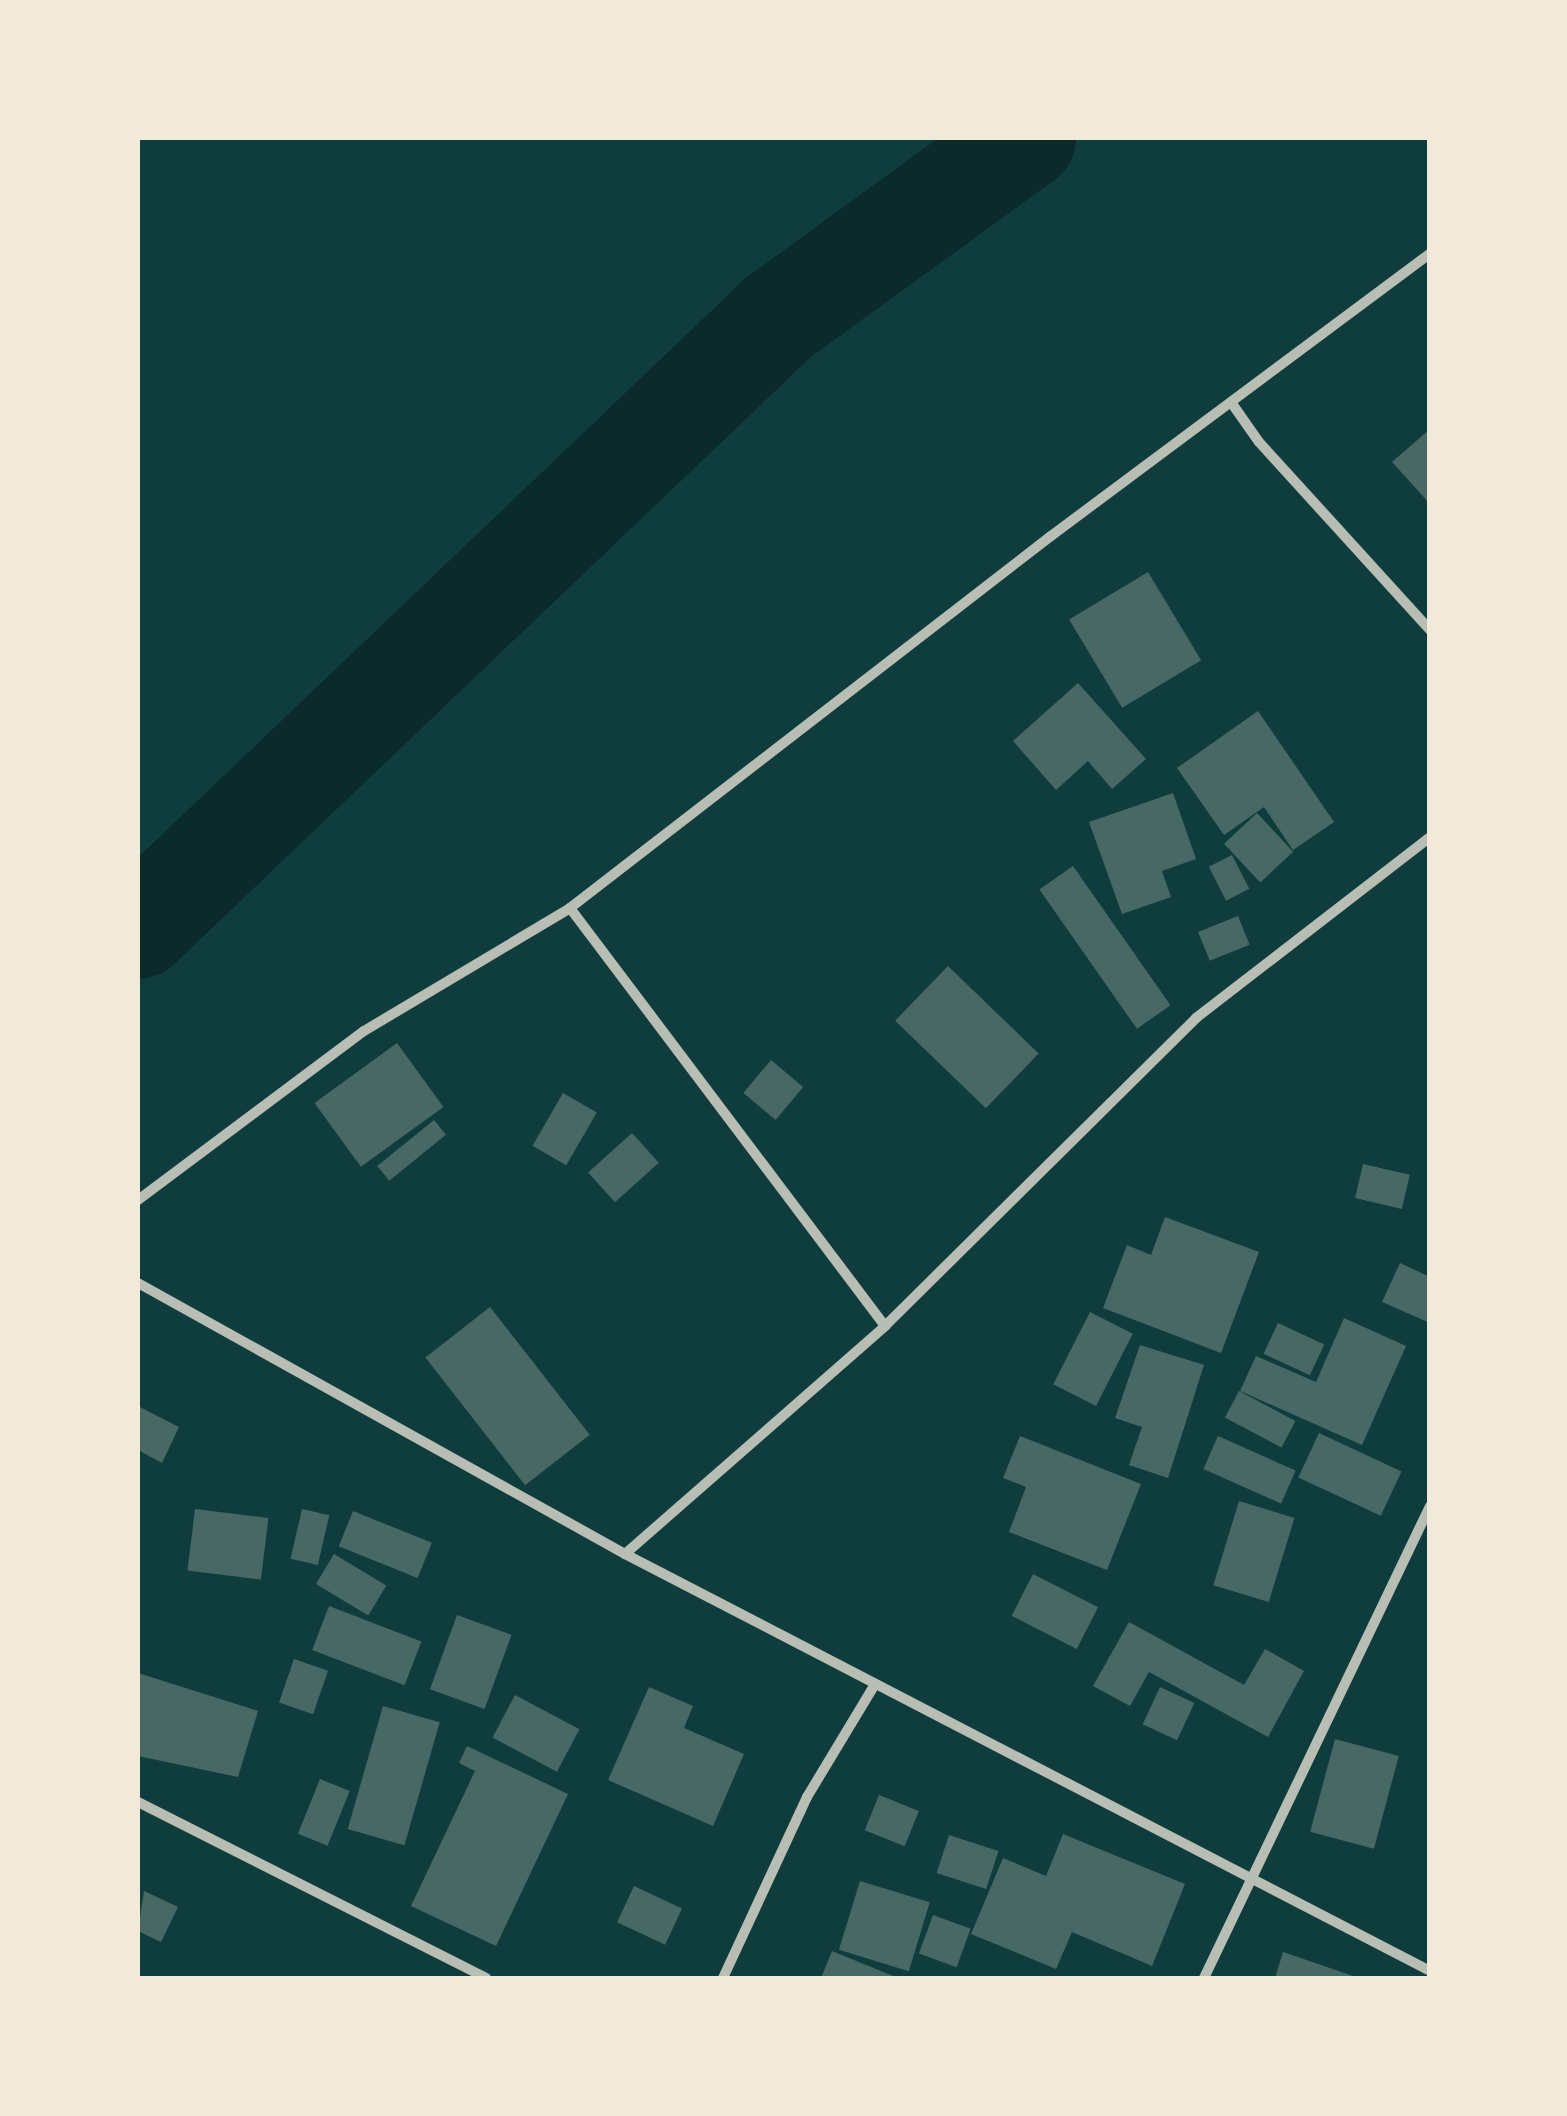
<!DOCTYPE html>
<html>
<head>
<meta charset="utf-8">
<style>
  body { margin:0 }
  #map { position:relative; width:1567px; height:2116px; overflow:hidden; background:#0f3d3e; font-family:"Varela Round",sans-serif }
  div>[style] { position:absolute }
  .river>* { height:102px; margin:-51px; padding:0 51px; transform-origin:51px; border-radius:51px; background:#0a2a2b }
  .building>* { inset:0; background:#486865; transform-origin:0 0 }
  .minor>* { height:10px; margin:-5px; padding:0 5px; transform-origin:5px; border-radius:5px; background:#b8beb3 }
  span { translate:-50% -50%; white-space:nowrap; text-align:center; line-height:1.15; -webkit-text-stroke:9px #f1e9da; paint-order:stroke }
  .frame { position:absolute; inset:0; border:140px solid #f1e9da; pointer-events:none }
</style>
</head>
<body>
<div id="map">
  <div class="river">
    <div style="left:138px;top:928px;width:886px;rotate:-43.63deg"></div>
    <div style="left:779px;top:317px;width:304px;rotate:-36deg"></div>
  </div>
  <div class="building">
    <div style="clip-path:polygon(1430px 429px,1430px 504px,1392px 462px)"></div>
    <div style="left:1148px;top:572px;width:103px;height:92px;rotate:59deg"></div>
    <div style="clip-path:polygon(1078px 683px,1146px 759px,1112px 789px,1088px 761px,1056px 790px,1013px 741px)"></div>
    <div style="clip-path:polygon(1258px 711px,1334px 822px,1293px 850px,1264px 807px,1224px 835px,1177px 768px)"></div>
    <div style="clip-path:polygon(1173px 793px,1196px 859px,1162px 871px,1171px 897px,1122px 914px,1089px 822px)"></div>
    <div style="left:1257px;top:813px;width:53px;height:45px;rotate:47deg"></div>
    <div style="left:1232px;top:855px;width:38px;height:26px;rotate:63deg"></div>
    <div style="left:1073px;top:866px;width:170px;height:41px;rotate:55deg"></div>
    <div style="left:1238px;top:916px;width:31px;height:43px;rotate:68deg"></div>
    <div style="left:948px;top:966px;width:126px;height:76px;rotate:44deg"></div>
    <div style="left:397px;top:1043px;width:79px;height:102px;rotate:54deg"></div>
    <div style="left:771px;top:1060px;width:42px;height:43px;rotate:40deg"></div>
    <div style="left:563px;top:1093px;width:39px;height:61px;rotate:30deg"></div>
    <div style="left:434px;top:1120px;width:19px;height:73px;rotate:51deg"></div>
    <div style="left:632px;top:1133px;width:40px;height:59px;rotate:48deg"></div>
    <div style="left:1363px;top:1164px;width:48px;height:35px;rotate:13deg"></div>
    <div style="clip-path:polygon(1165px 1217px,1259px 1252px,1221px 1353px,1103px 1308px,1127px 1245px,1151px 1255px)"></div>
    <div style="clip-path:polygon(1400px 1263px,1430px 1277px,1430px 1323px,1382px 1302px)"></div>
    <div style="left:490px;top:1307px;width:162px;height:82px;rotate:52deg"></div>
    <div style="left:1090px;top:1312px;width:48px;height:81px;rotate:27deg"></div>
    <div style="clip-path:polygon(1344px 1318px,1406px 1346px,1362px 1445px,1240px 1391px,1256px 1356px,1316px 1382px)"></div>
    <div style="left:1278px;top:1323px;width:51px;height:34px;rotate:25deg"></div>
    <div style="clip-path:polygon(1140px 1345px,1204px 1365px,1168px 1478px,1129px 1465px,1142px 1427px,1115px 1418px)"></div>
    <div style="left:1239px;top:1391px;width:64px;height:30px;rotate:28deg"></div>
    <div style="clip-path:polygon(138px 1406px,179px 1427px,162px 1463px,138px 1450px)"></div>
    <div style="left:1319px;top:1433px;width:91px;height:49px;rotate:25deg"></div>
    <div style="clip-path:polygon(1020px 1436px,1141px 1484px,1107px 1570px,1009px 1532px,1026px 1487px,1003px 1478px)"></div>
    <div style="left:1218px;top:1436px;width:85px;height:36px;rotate:24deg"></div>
    <div style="left:1239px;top:1501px;width:58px;height:88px;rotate:17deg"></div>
    <div style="left:195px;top:1509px;width:74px;height:62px;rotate:7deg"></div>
    <div style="left:302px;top:1509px;width:28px;height:51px;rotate:13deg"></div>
    <div style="left:353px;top:1511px;width:85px;height:38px;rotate:22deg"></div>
    <div style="left:334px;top:1554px;width:61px;height:35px;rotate:31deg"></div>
    <div style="left:1033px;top:1574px;width:73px;height:47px;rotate:27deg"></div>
    <div style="left:329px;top:1606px;width:99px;height:47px;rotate:21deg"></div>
    <div style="left:457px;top:1615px;width:58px;height:79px;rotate:20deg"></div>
    <div style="clip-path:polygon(1129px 1622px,1244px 1685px,1265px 1649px,1304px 1671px,1268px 1737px,1149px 1672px,1130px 1706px,1093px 1686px)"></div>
    <div style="left:294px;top:1659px;width:36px;height:46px;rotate:19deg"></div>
    <div style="clip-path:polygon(138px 1673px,258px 1711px,238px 1777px,138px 1756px)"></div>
    <div style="clip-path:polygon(649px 1687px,693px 1706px,684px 1728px,744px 1754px,713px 1826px,608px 1780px)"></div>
    <div style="left:1160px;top:1687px;width:38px;height:41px;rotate:25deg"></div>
    <div style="left:515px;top:1695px;width:73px;height:48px;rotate:28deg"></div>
    <div style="left:383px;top:1706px;width:59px;height:128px;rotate:16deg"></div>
    <div style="left:1335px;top:1739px;width:66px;height:96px;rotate:15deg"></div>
    <div style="clip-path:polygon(467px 1746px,568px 1794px,496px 1946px,411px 1906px,475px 1771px,459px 1763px)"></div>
    <div style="left:320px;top:1779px;width:32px;height:59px;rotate:22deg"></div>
    <div style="left:879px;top:1795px;width:43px;height:38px;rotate:22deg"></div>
    <div style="clip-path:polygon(1063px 1834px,1185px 1884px,1152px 1966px,1072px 1932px,1056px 1969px,971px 1934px,1003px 1858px,1046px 1876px)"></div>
    <div style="left:949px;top:1835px;width:52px;height:40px;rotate:18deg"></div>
    <div style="left:860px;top:1881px;width:73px;height:72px;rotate:17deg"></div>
    <div style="left:634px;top:1886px;width:53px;height:40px;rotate:25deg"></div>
    <div style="clip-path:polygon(144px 1891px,178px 1907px,161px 1942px,138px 1931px)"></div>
    <div style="left:933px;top:1915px;width:40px;height:41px;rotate:20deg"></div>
    <div style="clip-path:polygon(832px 1951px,898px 1978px,821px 1978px)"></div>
    <div style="clip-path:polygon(1283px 1952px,1359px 1978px,1275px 1978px)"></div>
  </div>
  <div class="minor">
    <div style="left:1233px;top:405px;width:45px;rotate:54.9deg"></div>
    <div style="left:1259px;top:442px;width:254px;rotate:47.7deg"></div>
    <div style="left:570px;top:908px;width:523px;rotate:53deg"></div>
    <div style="left:138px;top:1200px;width:282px;rotate:-36.8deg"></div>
    <div style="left:364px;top:1031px;width:240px;rotate:-30.8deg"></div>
    <div style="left:570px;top:908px;width:608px;rotate:-37.72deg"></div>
    <div style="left:1051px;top:536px;width:472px;rotate:-36.7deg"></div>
    <div style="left:138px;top:1283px;width:557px;rotate:29.09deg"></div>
    <div style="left:625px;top:1554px;width:907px;rotate:27.38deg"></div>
    <div style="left:625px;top:1554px;width:346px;rotate:-41.2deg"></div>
    <div style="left:885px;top:1326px;width:438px;rotate:-44.7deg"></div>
    <div style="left:1196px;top:1018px;width:296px;rotate:-37.7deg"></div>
    <div style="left:138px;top:1802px;width:390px;rotate:26.8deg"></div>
    <div style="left:723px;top:1978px;width:200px;rotate:-65.1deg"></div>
    <div style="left:807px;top:1797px;width:130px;rotate:-58.9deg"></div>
    <div style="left:1204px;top:1978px;width:523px;rotate:-64.41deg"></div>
  </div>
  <div class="frame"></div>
</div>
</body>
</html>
